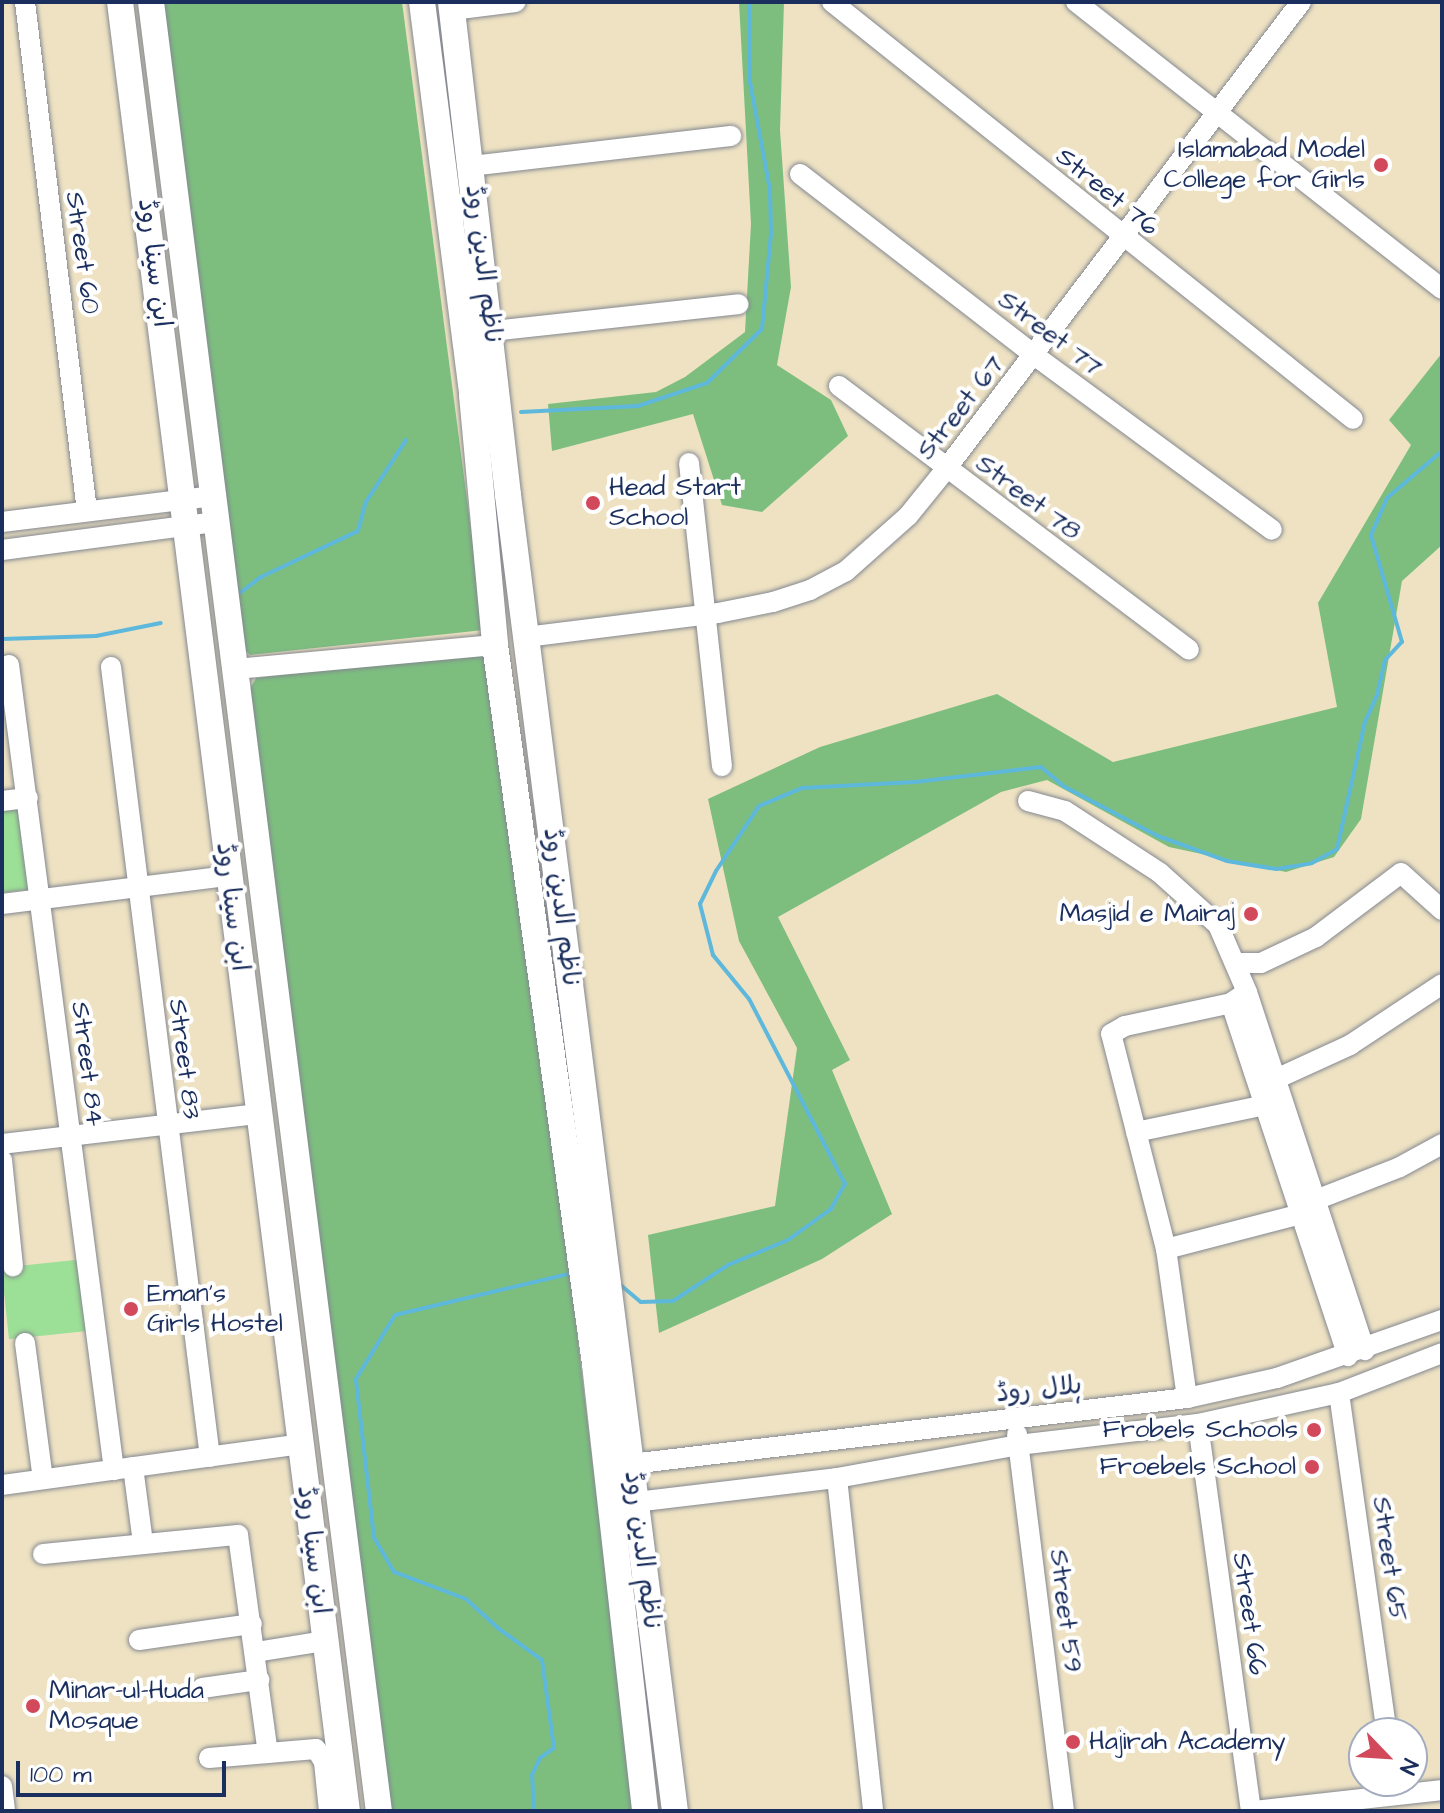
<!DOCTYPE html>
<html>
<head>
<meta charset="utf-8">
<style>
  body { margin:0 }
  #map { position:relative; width:1444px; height:1813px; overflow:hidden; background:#eee2c3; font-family:"Architects Daughter","Playpen Sans Arabic",sans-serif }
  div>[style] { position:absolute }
  .green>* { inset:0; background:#9cdf96; transform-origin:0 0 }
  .forest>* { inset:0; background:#7dbe7f }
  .stream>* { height:4px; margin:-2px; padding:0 2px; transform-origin:2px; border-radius:2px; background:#5eb8db }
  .roads { filter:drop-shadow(0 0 2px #848890) drop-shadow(0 0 2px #848890) }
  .minor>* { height:20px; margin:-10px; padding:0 10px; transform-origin:10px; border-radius:10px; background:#fff }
  .major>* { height:26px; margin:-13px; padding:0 13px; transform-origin:13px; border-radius:13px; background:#fff }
  .dots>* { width:22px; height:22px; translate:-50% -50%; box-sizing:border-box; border:4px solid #fff; border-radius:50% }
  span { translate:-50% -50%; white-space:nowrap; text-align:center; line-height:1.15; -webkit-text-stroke:8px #fff; paint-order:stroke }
  .poi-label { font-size:26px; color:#1b2f5e }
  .right { translate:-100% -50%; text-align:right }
  .left { translate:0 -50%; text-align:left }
  .street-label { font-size:26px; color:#1b2f5e }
  .frame { position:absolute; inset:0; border:4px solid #1b2f5e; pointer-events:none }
  .north { position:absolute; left:1348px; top:1717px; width:80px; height:80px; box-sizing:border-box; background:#fff; border:2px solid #a4acbf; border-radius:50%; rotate:115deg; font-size:22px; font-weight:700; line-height:32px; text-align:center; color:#1b2f5e }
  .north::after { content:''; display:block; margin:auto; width:28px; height:36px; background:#d1495b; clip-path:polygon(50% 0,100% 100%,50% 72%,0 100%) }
  .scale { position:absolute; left:16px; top:1761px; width:210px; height:36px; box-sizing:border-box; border:4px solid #1b2f5e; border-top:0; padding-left:10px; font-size:24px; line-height:28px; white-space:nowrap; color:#1b2f5e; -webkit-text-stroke:6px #fff; paint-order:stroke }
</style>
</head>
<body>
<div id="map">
  <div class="green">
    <div style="clip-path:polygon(21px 802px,32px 889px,2px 893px,2px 804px)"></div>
    <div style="left:84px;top:1259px;width:72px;height:83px;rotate:84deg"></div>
  </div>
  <div class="forest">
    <div style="clip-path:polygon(158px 2px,402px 2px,484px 630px,250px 655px,240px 645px)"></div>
    <div style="clip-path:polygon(739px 2px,784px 2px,780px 130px,791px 287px,777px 365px,831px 400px,848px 436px,762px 512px,722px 505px,693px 414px,552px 451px,548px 404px,656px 392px,685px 377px,745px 332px,751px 224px)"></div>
    <div style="clip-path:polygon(1442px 353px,1442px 545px,1402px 581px,1361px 819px,1334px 857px,1286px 872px,1169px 847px,1047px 780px,1001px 792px,778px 917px,850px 1060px,832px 1070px,892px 1214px,822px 1259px,659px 1333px,648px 1235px,775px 1206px,797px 1048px,739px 941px,708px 799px,820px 747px,997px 694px,1113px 762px,1337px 707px,1318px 603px,1411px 445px,1389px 420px)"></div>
    <div style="clip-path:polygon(476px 651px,485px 654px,569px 1266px,634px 1811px,391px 1811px,248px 692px,256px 678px)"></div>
  </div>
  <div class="stream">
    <div style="left:521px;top:412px;width:117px;rotate:-2.9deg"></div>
    <div style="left:638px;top:406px;width:73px;rotate:-18.4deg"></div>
    <div style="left:707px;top:383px;width:77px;rotate:-44.5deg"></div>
    <div style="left:762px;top:329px;width:95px;rotate:-84.6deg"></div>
    <div style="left:771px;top:234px;width:44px;rotate:-91.3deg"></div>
    <div style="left:770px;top:190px;width:110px;rotate:-100.5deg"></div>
    <div style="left:750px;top:82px;width:80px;rotate:-90.7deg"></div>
    <div style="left:237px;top:595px;width:30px;rotate:-37deg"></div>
    <div style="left:261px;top:577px;width:107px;rotate:-25.4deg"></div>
    <div style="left:358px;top:531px;width:30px;rotate:-75deg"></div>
    <div style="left:366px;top:502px;width:74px;rotate:-57.2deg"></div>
    <div style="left:2px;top:639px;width:94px;rotate:-1.8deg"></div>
    <div style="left:96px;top:636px;width:66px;rotate:-11.3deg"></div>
    <div style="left:617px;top:1282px;width:31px;rotate:40deg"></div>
    <div style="left:641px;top:1302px;width:32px;rotate:-2deg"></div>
    <div style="left:673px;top:1301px;width:66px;rotate:-33.2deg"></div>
    <div style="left:728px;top:1265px;width:65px;rotate:-22.6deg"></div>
    <div style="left:788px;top:1240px;width:53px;rotate:-35.8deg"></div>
    <div style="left:831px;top:1209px;width:29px;rotate:-61deg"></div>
    <div style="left:845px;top:1184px;width:208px;rotate:-117.4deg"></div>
    <div style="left:749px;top:999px;width:57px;rotate:-129.3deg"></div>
    <div style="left:713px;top:955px;width:53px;rotate:-104.3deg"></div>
    <div style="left:700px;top:904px;width:37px;rotate:-64deg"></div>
    <div style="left:716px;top:871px;width:78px;rotate:-56.5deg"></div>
    <div style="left:759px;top:806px;width:47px;rotate:-22.7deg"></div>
    <div style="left:802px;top:788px;width:113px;rotate:-3deg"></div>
    <div style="left:915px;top:782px;width:127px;rotate:-6.8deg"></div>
    <div style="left:1041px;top:767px;width:31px;rotate:40deg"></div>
    <div style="left:1065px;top:787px;width:105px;rotate:27.8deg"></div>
    <div style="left:1158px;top:836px;width:73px;rotate:19.9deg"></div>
    <div style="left:1227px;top:861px;width:50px;rotate:9.3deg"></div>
    <div style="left:1276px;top:869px;width:36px;rotate:-9deg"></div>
    <div style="left:1312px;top:863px;width:29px;rotate:-29deg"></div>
    <div style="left:1337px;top:849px;width:130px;rotate:-77.6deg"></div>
    <div style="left:1365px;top:722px;width:30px;rotate:-66deg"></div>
    <div style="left:1377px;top:695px;width:36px;rotate:-77deg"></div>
    <div style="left:1385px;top:660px;width:25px;rotate:-47deg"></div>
    <div style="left:1402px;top:642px;width:111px;rotate:-106.2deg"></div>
    <div style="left:1371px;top:535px;width:40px;rotate:-66.6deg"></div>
    <div style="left:1387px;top:498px;width:72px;rotate:-40.5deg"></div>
    <div style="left:534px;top:1811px;width:36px;rotate:-93deg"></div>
    <div style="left:532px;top:1775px;width:19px;rotate:-65deg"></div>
    <div style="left:540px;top:1758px;width:17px;rotate:-36deg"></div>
    <div style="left:554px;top:1748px;width:89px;rotate:-97.8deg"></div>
    <div style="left:542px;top:1660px;width:54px;rotate:-144deg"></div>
    <div style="left:498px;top:1628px;width:43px;rotate:-137.8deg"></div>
    <div style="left:466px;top:1599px;width:77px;rotate:-159.4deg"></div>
    <div style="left:394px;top:1572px;width:39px;rotate:-120deg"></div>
    <div style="left:374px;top:1538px;width:160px;rotate:-96.5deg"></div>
    <div style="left:356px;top:1379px;width:75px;rotate:-58.6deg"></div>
    <div style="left:395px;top:1315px;width:182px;rotate:-13.3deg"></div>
  </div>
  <div class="roads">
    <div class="minor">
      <div style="left:25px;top:2px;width:513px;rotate:83.06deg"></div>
      <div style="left:832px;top:2px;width:667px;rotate:38.67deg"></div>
      <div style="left:1076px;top:2px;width:465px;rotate:38.1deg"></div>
      <div style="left:452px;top:10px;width:64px;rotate:-7.1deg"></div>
      <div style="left:471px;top:166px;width:262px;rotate:-6.6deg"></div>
      <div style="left:800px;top:174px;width:296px;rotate:37.7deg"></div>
      <div style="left:1034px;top:355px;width:295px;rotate:36.3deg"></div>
      <div style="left:492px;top:331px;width:248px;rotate:-6.2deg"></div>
      <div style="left:839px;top:386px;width:438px;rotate:37deg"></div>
      <div style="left:689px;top:463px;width:305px;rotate:83.8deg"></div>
      <div style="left:2px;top:522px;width:213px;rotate:-7deg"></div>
      <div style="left:2px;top:550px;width:216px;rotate:-7.5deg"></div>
      <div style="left:526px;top:637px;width:193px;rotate:-7.1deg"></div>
      <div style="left:718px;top:613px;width:56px;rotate:-11.3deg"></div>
      <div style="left:773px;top:602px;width:39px;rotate:-18deg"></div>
      <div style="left:810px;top:590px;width:41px;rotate:-27.8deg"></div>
      <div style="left:846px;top:571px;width:83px;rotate:-41.6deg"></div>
      <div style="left:908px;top:516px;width:60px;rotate:-51deg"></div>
      <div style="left:946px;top:469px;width:587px;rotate:-52.76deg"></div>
      <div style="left:9px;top:665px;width:812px;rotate:82.57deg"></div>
      <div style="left:111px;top:667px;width:796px;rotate:82.86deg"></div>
      <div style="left:235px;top:669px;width:261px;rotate:-5.3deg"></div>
      <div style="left:2px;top:801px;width:26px;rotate:-7deg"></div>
      <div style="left:1028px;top:801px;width:38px;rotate:15deg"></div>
      <div style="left:1065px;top:811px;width:113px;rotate:33.1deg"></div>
      <div style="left:1160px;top:873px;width:78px;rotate:41.9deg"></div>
      <div style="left:1218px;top:925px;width:73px;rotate:66.6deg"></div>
      <div style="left:1247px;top:992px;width:377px;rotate:71.8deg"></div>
      <div style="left:2px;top:904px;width:228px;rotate:-7.1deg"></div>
      <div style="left:1237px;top:963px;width:24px"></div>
      <div style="left:1261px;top:963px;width:61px;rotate:-25.3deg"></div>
      <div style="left:1316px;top:937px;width:106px;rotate:-37deg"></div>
      <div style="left:1401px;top:873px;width:55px;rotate:42.1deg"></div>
      <div style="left:1231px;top:1003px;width:372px;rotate:71.7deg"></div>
      <div style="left:1265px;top:1084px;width:94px;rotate:-24.6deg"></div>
      <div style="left:1350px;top:1045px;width:110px;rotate:-33.5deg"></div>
      <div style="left:1136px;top:1132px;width:132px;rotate:-11.8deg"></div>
      <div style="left:2px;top:1144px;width:259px;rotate:-6.7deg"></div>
      <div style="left:2px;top:1160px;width:107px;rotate:84.1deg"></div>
      <div style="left:1313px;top:1201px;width:93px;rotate:-21.3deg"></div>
      <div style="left:1400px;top:1167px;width:48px;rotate:-28.7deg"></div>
      <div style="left:1166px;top:1249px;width:152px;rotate:-14.5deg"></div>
      <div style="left:25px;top:1343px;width:137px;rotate:82.5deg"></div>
      <div style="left:1339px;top:1393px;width:343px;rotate:82deg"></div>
      <div style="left:1187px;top:1398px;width:150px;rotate:-98deg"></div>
      <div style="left:1166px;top:1249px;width:222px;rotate:-104.3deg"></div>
      <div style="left:1111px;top:1034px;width:16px;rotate:-30deg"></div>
      <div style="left:1125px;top:1026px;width:108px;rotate:-12.2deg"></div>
      <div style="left:1231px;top:1003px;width:19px;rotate:-35deg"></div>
      <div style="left:1198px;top:1424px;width:391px;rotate:82.2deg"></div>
      <div style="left:1017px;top:1434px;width:380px;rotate:82.9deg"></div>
      <div style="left:631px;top:1464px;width:560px;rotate:-6.77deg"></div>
      <div style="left:1187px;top:1398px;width:92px;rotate:-12.5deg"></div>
      <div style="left:1277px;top:1378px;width:175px;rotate:-19.4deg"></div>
      <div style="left:133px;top:1467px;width:77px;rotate:82.5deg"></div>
      <div style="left:837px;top:1478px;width:335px;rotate:83.8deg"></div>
      <div style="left:2px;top:1485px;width:301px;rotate:-7.8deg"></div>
      <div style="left:636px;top:1502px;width:202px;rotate:-6.8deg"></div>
      <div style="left:837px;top:1478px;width:184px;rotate:-10.3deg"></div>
      <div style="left:1018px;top:1445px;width:181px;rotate:-6.7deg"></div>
      <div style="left:1198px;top:1424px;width:144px;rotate:-12.4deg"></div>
      <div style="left:1339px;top:1393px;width:110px;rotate:-21.2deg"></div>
      <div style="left:43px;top:1554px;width:196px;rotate:-5.6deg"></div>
      <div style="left:238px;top:1535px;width:220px;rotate:82.2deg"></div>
      <div style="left:139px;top:1640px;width:114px;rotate:-8.1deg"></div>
      <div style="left:256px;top:1652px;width:70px;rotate:-9.1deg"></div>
      <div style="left:202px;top:1688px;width:58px;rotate:-8deg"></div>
      <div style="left:209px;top:1758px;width:107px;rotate:-4.8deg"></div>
      <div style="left:316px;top:1749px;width:15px;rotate:58deg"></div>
      <div style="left:324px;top:1762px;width:49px;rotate:84.2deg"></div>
      <div style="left:2px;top:1786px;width:25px;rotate:83deg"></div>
      <div style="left:1253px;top:1811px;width:190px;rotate:-6.3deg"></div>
    </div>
    <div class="major">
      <div style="left:120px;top:2px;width:1823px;rotate:82.85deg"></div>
      <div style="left:151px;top:2px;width:1823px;rotate:82.82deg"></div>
      <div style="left:422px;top:2px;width:396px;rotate:82.7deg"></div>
      <div style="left:472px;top:395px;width:251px;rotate:84.7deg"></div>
      <div style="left:495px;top:645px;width:726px;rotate:82.08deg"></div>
      <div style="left:595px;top:1364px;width:450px;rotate:83.6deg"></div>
      <div style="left:451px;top:2px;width:496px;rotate:83.4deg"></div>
      <div style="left:508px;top:495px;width:1327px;rotate:82.77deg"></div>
    </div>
  </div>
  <div class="dots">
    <div style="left:1381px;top:165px;background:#d1495b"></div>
    <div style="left:593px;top:503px;background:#d1495b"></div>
    <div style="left:1251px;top:914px;background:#d1495b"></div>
    <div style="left:131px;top:1309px;background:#d1495b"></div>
    <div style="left:1314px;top:1430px;background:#d1495b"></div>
    <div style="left:1312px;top:1467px;background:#d1495b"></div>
    <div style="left:33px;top:1706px;background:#d1495b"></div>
    <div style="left:1073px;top:1742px;background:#d1495b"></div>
  </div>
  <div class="poi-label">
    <span class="right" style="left:1365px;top:165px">Islamabad Model<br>College for Girls</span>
    <span class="left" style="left:609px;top:503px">Head Start<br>School</span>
    <span class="right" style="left:1235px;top:914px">Masjid e Mairaj</span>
    <span class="left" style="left:147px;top:1309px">Eman's<br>Girls Hostel</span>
    <span class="right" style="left:1298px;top:1430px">Frobels Schools</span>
    <span class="right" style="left:1296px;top:1467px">Froebels School</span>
    <span class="left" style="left:49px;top:1706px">Minar-ul-Huda<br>Mosque</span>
    <span class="left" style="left:1089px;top:1742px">Hajirah Academy</span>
  </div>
  <div class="street-label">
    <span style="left:1107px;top:192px;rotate:39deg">Street 76</span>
    <span style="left:82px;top:253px;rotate:82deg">Street 60</span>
    <span style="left:154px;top:263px;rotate:83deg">ابن سینا روڈ</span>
    <span style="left:483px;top:264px;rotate:83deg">ناظم الدین روڈ</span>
    <span style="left:1050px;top:334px;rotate:37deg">Street 77</span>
    <span style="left:961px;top:408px;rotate:-52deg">Street 67</span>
    <span style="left:1028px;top:498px;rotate:37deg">Street 78</span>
    <span style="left:232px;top:907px;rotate:83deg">ابن سینا روڈ</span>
    <span style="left:561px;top:907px;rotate:83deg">ناظم الدین روڈ</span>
    <span style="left:184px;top:1059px;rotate:83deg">Street 83</span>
    <span style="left:87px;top:1064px;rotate:83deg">Street 84</span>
    <span style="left:1039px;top:1390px;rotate:-6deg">ہلال روڈ</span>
    <span style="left:313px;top:1550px;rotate:83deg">ابن سینا روڈ</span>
    <span style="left:642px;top:1550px;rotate:83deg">ناظم الدین روڈ</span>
    <span style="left:1389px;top:1559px;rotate:82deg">Street 65</span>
    <span style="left:1065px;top:1611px;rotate:83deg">Street 59</span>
    <span style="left:1249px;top:1614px;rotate:82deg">Street 66</span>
  </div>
  <div class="frame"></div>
  <div class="north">N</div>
  <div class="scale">100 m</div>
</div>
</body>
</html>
